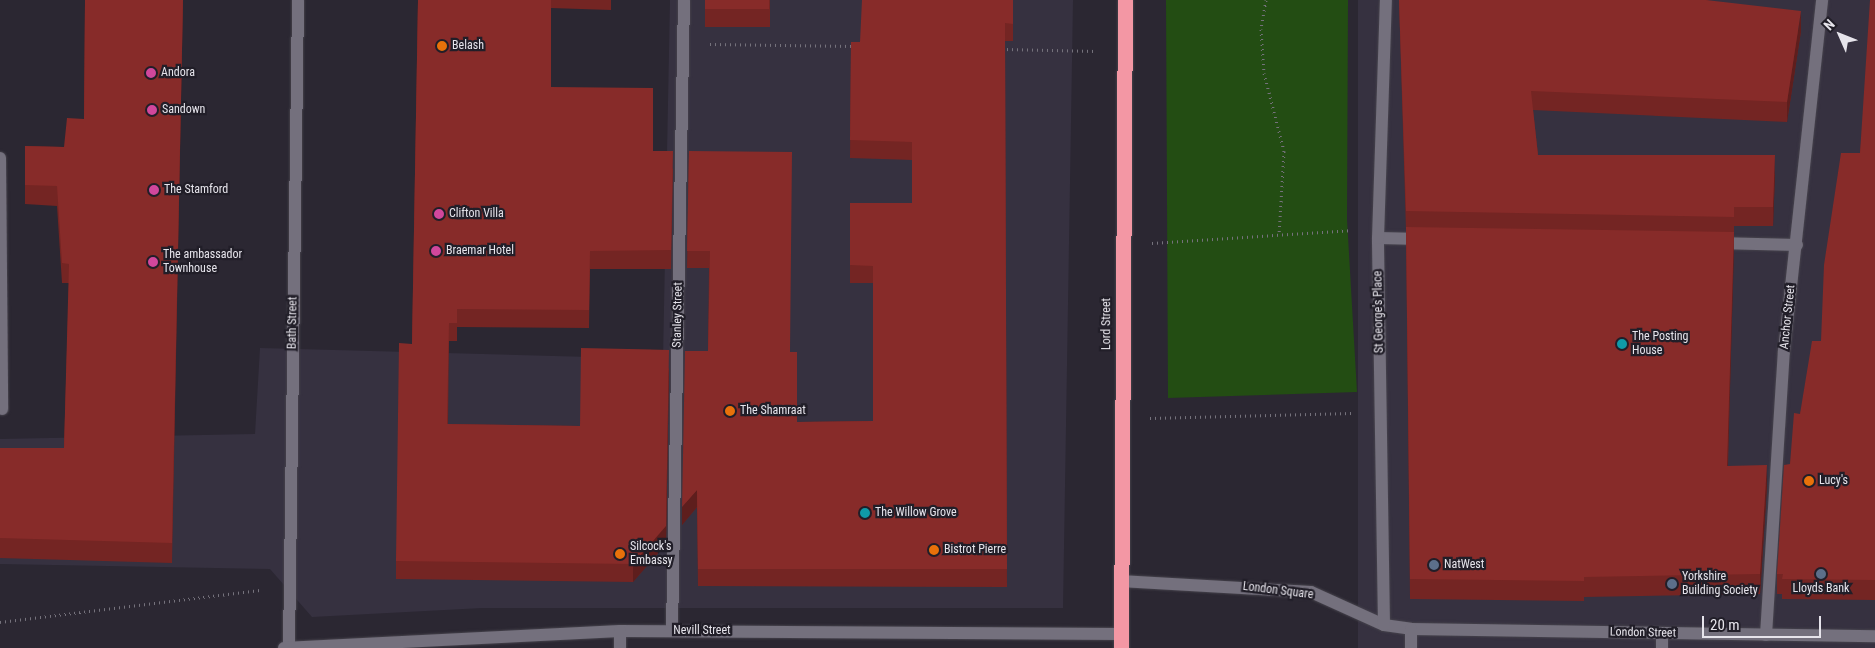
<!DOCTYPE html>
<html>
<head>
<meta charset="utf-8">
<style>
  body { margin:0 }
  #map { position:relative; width:1875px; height:648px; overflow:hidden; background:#2b2732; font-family:"Roboto Condensed",sans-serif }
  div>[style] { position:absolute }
  .built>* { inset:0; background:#363140; transform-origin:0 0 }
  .green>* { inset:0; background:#234d13 }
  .path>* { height:3px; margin-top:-1.5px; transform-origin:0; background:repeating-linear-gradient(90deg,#75727c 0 1px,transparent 0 5px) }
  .roads { filter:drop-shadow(0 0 1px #46434c) drop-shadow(0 0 1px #46434c) }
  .minor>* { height:12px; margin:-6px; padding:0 6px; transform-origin:6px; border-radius:6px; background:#74707d }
  .highway>* { height:15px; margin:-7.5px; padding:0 7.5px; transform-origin:7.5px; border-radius:7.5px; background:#f397a4 }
  .wall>* { inset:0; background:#742523; transform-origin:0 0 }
  .shaded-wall>* { inset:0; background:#5e1e1d }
  .building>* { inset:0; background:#872b29; transform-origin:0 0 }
  .dots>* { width:14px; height:14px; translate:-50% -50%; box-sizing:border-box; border:2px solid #211e28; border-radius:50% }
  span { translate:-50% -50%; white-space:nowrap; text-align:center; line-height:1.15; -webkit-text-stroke:4.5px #211e28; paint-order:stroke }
  .poi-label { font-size:12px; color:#e6e4eb }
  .left { translate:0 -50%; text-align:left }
  .street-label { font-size:12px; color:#e6e4eb }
  .north { position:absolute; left:1815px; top:10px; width:50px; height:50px; -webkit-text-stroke:4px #211e28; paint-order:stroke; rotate:314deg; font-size:14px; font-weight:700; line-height:20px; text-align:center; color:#e6e4eb }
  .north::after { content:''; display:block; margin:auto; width:18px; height:22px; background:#e6e4eb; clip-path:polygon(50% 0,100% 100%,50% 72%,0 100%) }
  .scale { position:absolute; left:1702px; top:616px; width:119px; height:22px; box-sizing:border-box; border:2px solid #e6e4eb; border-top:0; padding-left:6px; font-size:15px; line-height:18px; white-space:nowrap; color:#e6e4eb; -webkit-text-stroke:4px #211e28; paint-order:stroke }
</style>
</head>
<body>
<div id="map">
  <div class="built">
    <div style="clip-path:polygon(670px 0,1073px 0,1063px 608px,482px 608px,312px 617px,270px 569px,0 564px,0 439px,255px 434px,260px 348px,663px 359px)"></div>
    <div style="left:1358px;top:0;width:517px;height:648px"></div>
  </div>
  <div class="green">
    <div style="clip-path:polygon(1166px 0,1348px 0,1347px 219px,1357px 392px,1168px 398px)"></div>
  </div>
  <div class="path">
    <div style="left:1266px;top:0;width:29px;rotate:100deg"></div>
    <div style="left:1261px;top:29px;width:44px;rotate:86.1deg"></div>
    <div style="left:1264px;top:73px;width:81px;rotate:75.6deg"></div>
    <div style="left:1284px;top:151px;width:83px;rotate:93.4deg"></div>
    <div style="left:710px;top:44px;width:144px;rotate:0.8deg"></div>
    <div style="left:1002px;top:49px;width:94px;rotate:1.2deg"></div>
    <div style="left:1152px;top:243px;width:199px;rotate:-3.7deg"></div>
    <div style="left:1150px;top:418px;width:203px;rotate:-1.4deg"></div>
    <div style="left:0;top:622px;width:264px;rotate:-7deg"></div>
  </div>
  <div class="roads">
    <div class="minor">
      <div style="left:0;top:158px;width:251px;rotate:89.5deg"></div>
      <div style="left:1378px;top:238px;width:44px;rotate:1.3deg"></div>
      <div style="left:1717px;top:243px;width:80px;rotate:1.4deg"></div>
      <div style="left:1120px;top:581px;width:191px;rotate:3.3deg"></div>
      <div style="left:1311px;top:592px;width:80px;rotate:24.3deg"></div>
      <div style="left:1384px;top:625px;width:27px;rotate:8deg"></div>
      <div style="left:1411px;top:629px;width:464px;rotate:0.9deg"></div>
      <div style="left:1384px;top:625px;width:387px;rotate:-90.9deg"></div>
      <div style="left:1378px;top:238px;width:238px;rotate:-88.1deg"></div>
      <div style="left:672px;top:630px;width:630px;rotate:-88.91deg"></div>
      <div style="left:1662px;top:634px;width:14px;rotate:90deg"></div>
      <div style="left:1766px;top:635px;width:285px;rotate:-86.4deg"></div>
      <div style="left:1784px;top:351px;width:353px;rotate:-83.8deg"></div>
      <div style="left:289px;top:647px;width:647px;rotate:-89.2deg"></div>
      <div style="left:284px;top:648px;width:336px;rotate:-2.9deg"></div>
      <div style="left:620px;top:631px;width:501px;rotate:0.34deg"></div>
      <div style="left:620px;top:648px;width:17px;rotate:-90deg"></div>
      <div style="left:1411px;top:648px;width:19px;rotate:-90deg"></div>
    </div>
    <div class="highway">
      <div style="left:1121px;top:648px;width:648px;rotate:-89.65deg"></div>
    </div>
  </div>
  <div class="wall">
    <div style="clip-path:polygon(85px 0,183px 0,172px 563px,0 558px,0 448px,64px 448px,69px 283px,62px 283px,57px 206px,25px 204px,25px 146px,64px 147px,84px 119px)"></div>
    <div style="clip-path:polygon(418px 0,611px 0,611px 10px,551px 8px,551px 87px,653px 151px,673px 169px,671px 269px,590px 269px,589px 328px,457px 327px,457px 341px,449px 341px,448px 424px,580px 426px,669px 368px,666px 544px,633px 582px,396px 579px,396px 561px,412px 344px)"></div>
    <div style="left:705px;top:0;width:65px;height:27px"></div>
    <div style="clip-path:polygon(1013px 0,1013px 41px,1005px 41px,1007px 587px,698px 586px,697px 507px,682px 525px,708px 351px,709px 268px,687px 268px,689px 151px,790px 352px,797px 422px,873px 421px,873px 283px,850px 283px,850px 203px,912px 203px,912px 160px,850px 158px,851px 42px,860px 42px)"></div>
    <div style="clip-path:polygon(1399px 0,1706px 0,1801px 31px,1787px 122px,1533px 110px,1538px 155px,1775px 174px,1773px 226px,1734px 226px,1734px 236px,1728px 466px,1767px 485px,1760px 594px,1584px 597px,1584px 601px,1410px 599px,1406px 230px)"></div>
    <div style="clip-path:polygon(1875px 0,1875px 600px,1782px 599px,1782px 594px,1777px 594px,1777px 574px,1790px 464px,1800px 414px,1821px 341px,1860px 153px)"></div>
  </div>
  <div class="shaded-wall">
    <div style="clip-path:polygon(183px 0,172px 523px,172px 563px,172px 503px)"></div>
    <div style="clip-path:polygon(1801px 11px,1801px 31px,1787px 122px,1787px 102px)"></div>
    <div style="clip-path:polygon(1775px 155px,1775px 174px,1773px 226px,1773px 207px)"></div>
    <div style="clip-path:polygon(1734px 232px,1734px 252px,1727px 486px,1727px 466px)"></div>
    <div style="clip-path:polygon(669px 368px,666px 544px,633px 582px,633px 564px)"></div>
    <div style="clip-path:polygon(1767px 465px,1767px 485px,1760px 594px,1760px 574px)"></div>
    <div style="clip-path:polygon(697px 490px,697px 507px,682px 525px,682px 507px)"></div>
  </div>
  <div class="building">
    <div style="clip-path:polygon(85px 0,183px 0,172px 543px,0 538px,0 448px,64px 448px,69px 264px,62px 263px,57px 186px,25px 185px,25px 146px,64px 147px,67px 118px,84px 119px)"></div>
    <div style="clip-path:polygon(418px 0,551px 0,551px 87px,653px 88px,653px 151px,673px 151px,671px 250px,590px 251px,589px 310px,457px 309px,457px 323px,449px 323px,447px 424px,580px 426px,581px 348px,669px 350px,666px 526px,633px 564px,396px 561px,399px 343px,412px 344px)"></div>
    <div style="left:705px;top:0;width:64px;height:9px"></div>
    <div style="clip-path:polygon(862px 0,1013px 0,1013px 24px,1005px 23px,1007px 569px,698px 569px,697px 490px,682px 507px,685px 351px,708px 351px,710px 251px,687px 251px,689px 151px,792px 152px,790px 352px,797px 352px,797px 422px,873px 421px,873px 266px,850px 265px,850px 203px,912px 203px,912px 142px,850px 140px,851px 42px,860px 42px)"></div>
    <div style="clip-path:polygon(1399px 0,1706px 0,1801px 11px,1787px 102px,1531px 91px,1538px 155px,1775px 155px,1773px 207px,1734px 207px,1734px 217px,1406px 211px)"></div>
    <div style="clip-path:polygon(1870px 0,1875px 0,1875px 580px,1782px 579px,1783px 574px,1777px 574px,1784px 465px,1790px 464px,1794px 413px,1800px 414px,1812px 341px,1821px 341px,1824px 265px,1841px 153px,1860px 153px)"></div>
    <div style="clip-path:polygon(1406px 227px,1734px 232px,1727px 466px,1767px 465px,1760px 574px,1584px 577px,1584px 581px,1410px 579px)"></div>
  </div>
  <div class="dots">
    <div style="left:442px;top:46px;background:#e8710a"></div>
    <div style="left:151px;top:73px;background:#d1479c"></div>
    <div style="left:152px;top:110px;background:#d1479c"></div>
    <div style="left:154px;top:190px;background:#d1479c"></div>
    <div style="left:439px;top:214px;background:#d1479c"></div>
    <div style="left:436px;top:251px;background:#d1479c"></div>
    <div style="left:153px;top:262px;background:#d1479c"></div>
    <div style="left:1622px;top:344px;background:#0f9aa8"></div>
    <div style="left:730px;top:411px;background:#e8710a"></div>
    <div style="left:1809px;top:481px;background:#e8710a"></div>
    <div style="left:865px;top:513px;background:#0f9aa8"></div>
    <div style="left:934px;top:550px;background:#e8710a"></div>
    <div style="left:620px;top:554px;background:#e8710a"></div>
    <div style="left:1434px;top:565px;background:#5c6f8a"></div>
    <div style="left:1821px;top:574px;background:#5c6f8a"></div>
    <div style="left:1672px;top:584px;background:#5c6f8a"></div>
  </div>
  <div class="poi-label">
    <span class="left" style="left:452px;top:46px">Belash</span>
    <span class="left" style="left:161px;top:73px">Andora</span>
    <span class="left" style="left:162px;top:110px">Sandown</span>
    <span class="left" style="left:164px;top:190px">The Stamford</span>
    <span class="left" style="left:449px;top:214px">Clifton Villa</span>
    <span class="left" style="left:446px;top:251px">Braemar Hotel</span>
    <span class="left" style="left:163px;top:262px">The ambassador<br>Townhouse</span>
    <span class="left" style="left:1632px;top:344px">The Posting<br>House</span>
    <span class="left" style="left:740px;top:411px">The Shamraat</span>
    <span class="left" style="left:1819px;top:481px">Lucy's</span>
    <span class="left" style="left:875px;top:513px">The Willow Grove</span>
    <span class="left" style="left:630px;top:554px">Silcock's<br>Embassy</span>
    <span class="left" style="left:944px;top:550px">Bistrot Pierre</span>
    <span class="left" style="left:1444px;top:565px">NatWest</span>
    <span class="left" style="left:1682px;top:584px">Yorkshire<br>Building Society</span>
    <span style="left:1821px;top:589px">Lloyds Bank</span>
  </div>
  <div class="street-label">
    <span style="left:1379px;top:312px;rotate:-91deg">St George's Place</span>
    <span style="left:678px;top:315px;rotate:-89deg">Stanley Street</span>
    <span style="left:1788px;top:317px;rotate:-84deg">Anchor Street</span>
    <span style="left:293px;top:323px;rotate:-89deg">Bath Street</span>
    <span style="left:1107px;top:324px;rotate:-90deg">Lord Street</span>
    <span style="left:1278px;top:591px;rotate:7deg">London Square</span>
    <span style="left:702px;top:631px">Nevill Street</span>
    <span style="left:1643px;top:633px;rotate:1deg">London Street</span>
  </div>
  <div class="north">N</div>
  <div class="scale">20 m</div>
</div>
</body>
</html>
